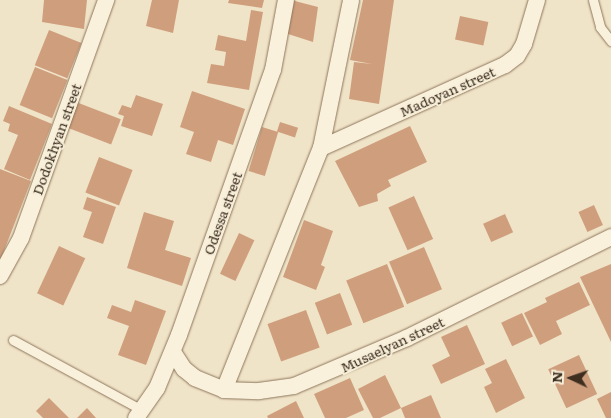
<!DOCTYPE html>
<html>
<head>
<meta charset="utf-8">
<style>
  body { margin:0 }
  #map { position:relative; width:611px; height:418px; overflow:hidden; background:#f0e4c8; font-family:Literata,serif }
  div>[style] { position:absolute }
  .building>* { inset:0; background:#cf9f7d; transform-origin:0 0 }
  .roads { filter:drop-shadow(0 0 1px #8d765c) drop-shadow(0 0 1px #8d765c) }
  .lane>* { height:9px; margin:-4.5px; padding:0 4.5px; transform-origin:4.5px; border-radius:4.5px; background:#faf1dc }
  .street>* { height:16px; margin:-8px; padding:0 8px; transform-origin:8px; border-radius:8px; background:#faf1dc }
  span { translate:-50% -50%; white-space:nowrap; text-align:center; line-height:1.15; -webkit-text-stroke:4px #f7eed8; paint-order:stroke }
  .street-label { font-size:14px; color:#3d2e20 }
  .north { position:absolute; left:546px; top:353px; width:50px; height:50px; -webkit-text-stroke:4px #f7eed8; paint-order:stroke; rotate:273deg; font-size:14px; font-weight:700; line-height:20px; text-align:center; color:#3d2e20 }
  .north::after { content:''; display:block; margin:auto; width:18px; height:22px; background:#3d2e20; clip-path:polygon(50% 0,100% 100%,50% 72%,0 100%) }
</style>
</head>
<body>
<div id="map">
  <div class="building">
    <div style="clip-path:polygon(44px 0,87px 0,84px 29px,42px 22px)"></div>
    <div style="clip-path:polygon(152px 0,179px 0,173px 33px,146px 26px)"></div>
    <div style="clip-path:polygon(229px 0,264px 0,262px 8px,228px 3px)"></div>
    <div style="clip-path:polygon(291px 0,318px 7px,313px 42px,285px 33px)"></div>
    <div style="clip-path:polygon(363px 0,394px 0,379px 104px,349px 99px,354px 62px,372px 64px,350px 60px)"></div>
    <div style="clip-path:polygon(251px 10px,263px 12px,249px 90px,207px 83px,211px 64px,224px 66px,226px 52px,215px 50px,218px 35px,246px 41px)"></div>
    <div style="left:460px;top:16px;width:29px;height:24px;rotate:12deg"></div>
    <div style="left:49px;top:30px;width:35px;height:38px;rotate:22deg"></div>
    <div style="left:35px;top:67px;width:35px;height:41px;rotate:22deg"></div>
    <div style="clip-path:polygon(192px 91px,245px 109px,233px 145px,218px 140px,211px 162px,186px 154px,194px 132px,180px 127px)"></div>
    <div style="clip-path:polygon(136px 95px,163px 104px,152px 136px,121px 126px,124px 116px,118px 114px,122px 105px,131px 108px)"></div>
    <div style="left:76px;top:102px;width:48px;height:27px;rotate:21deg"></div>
    <div style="clip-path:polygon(9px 106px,52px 124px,30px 180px,4px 169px,18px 135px,8px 131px,10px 124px,3px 121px)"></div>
    <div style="left:280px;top:122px;width:19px;height:10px;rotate:18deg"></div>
    <div style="clip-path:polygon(410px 126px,427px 162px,388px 180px,391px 186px,377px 194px,378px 201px,359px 207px,335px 161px)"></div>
    <div style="left:262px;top:127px;width:17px;height:46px;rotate:17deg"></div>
    <div style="left:99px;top:157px;width:36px;height:38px;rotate:21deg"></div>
    <div style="clip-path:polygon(0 169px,31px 181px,0 261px)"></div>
    <div style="left:414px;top:196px;width:47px;height:28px;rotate:66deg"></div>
    <div style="clip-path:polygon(87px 197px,116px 207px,103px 244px,83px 237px,92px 212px,83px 209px)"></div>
    <div style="left:594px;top:205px;width:22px;height:17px;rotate:66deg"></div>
    <div style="clip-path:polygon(144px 212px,174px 221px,165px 250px,191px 258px,182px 286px,127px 268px)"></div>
    <div style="left:505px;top:214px;width:20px;height:24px;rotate:66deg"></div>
    <div style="clip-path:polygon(304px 220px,333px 231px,321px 265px,325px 267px,316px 290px,283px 277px)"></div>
    <div style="left:239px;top:233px;width:17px;height:45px;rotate:25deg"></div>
    <div style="left:59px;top:246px;width:29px;height:52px;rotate:25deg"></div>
    <div style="left:424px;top:247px;width:46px;height:38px;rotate:67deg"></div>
    <div style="left:387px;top:264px;width:46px;height:44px;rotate:68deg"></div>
    <div style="clip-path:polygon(611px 264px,611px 342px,580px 277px)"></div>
    <div style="clip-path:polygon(579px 282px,590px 305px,556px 321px,562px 334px,540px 345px,524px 313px,547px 302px,545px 298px)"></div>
    <div style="left:340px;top:293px;width:34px;height:27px;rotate:69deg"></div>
    <div style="clip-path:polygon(135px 300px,166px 311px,146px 365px,118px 355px,129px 326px,107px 318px,112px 305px,131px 312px)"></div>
    <div style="left:306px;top:310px;width:40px;height:41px;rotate:70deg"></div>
    <div style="left:522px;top:313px;width:26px;height:23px;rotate:65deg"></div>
    <div style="clip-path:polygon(467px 325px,485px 364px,441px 384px,432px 365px,450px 356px,441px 337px)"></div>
    <div style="left:579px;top:355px;width:43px;height:34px;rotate:65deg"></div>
    <div style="clip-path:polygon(506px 359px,525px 398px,496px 413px,484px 387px,492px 383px,485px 369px)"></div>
    <div style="clip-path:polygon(385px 375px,401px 408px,380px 418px,373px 418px,358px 389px)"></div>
    <div style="clip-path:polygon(350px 378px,364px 410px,346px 418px,325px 418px,314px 394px)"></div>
    <div style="clip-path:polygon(611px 392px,611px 418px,606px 418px,597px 399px)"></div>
    <div style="clip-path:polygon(431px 395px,441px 418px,405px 418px,401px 408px)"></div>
    <div style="clip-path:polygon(49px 398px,69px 418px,43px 418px,36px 411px)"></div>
    <div style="clip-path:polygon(296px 401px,304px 418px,268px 418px,267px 416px)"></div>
    <div style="clip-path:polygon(87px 408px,96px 418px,77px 418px)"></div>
  </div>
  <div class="roads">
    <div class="lane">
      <div style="left:593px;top:0;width:28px;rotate:75deg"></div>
      <div style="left:600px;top:27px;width:18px;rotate:52deg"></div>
      <div style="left:13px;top:340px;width:147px;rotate:28.5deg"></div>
    </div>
    <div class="street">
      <div style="left:321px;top:148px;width:202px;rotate:-24.3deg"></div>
      <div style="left:505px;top:65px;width:15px;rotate:-37deg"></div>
      <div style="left:517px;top:56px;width:14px;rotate:-60deg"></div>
      <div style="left:524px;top:44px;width:46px;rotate:-73.5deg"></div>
      <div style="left:0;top:276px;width:43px;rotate:-61.1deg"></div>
      <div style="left:21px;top:238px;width:253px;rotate:-70.3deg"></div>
      <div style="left:173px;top:352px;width:20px;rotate:57deg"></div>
      <div style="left:184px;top:369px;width:14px;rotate:39deg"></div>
      <div style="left:195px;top:378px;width:31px;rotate:22deg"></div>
      <div style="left:224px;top:390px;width:35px;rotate:2deg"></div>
      <div style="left:259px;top:391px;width:35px;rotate:-8deg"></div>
      <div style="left:294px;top:386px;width:123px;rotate:-23deg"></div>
      <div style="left:407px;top:338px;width:228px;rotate:-26.3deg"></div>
      <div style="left:224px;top:390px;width:261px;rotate:-68.2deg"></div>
      <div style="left:321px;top:148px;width:151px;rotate:-78.5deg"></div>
      <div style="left:136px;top:418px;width:37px;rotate:-55deg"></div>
      <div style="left:157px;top:388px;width:57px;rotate:-67.5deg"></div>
      <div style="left:179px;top:335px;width:281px;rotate:-70.5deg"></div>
      <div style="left:273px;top:70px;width:71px;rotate:-79.5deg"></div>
    </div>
  </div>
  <div class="street-label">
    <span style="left:447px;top:91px;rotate:-24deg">Madoyan street</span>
    <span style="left:56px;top:139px;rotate:-70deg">Dodokhyan street</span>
    <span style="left:222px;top:213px;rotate:-70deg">Odessa street</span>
    <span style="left:392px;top:344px;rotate:-25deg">Musaelyan street</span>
  </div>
  <div class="north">N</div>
</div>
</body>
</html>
